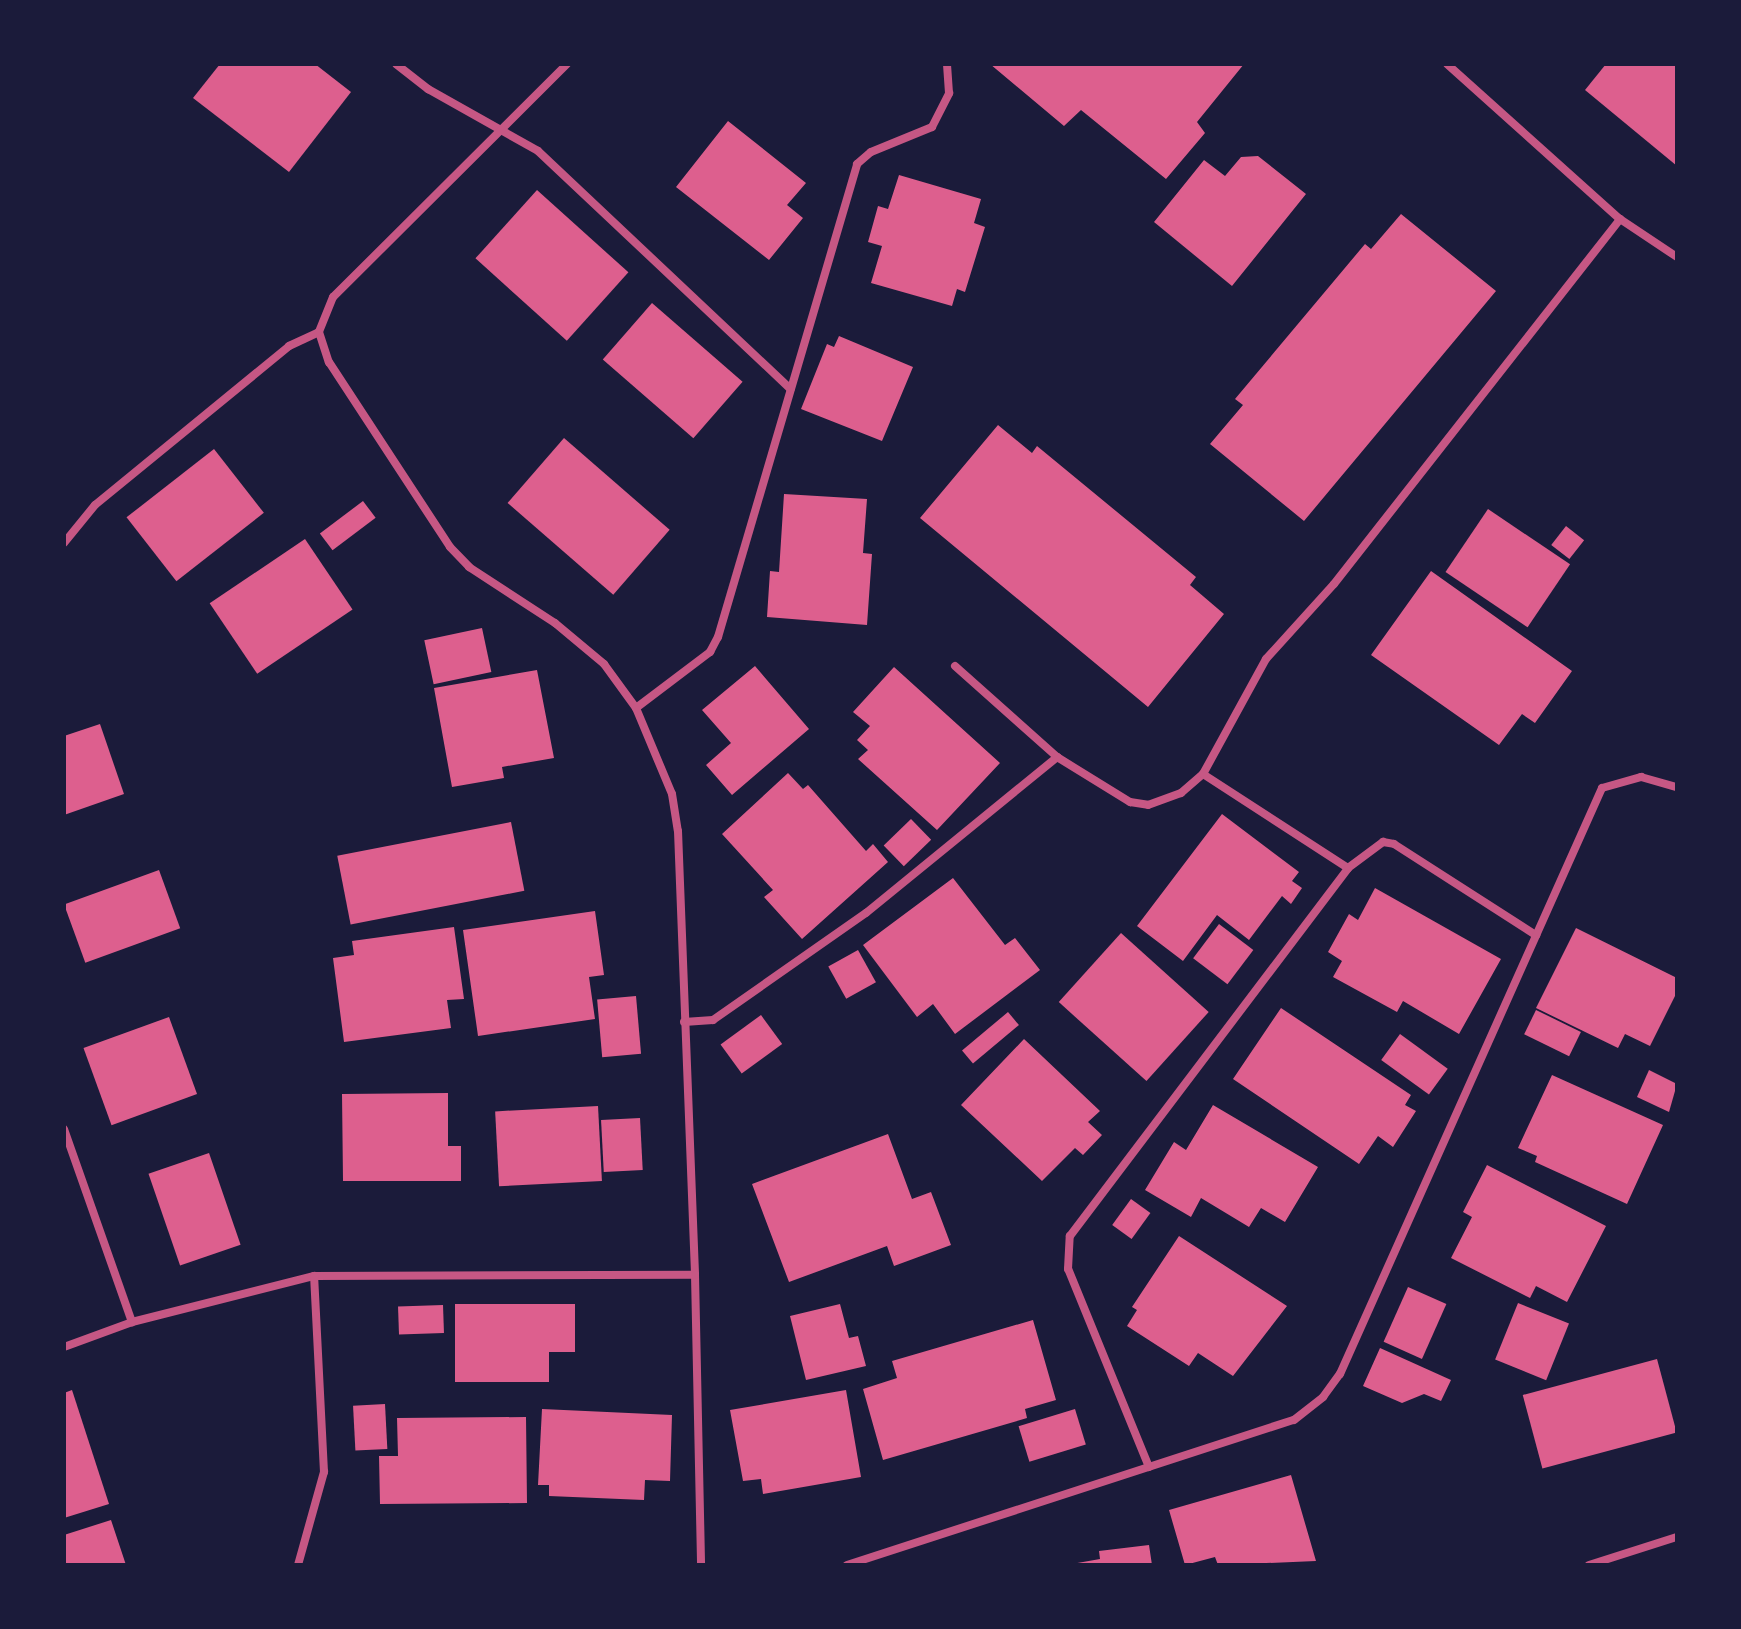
<!DOCTYPE html>
<html>
<head>
<meta charset="utf-8">
<style>
  body { margin:0 }
  #map { position:relative; width:1741px; height:1629px; overflow:hidden; background:#1b1b3a; font-family:Raleway,sans-serif }
  div>[style] { position:absolute }
  .building>* { inset:0; background:#dd5f8e; transform-origin:0 0 }
  .minor>* { height:8px; margin:-4px; padding:0 4px; transform-origin:4px; border-radius:4px; background:#c65784 }
  span { translate:-50% -50%; white-space:nowrap; text-align:center; line-height:1.15; -webkit-text-stroke:6px #1b1b3a; paint-order:stroke }
  .frame { position:absolute; inset:0; border:66px solid #1b1b3a; pointer-events:none }
</style>
</head>
<body>
<div id="map">
  <div class="building">
    <div style="clip-path:polygon(220px 64px,315px 64px,351px 92px,289px 172px,193px 98px)"></div>
    <div style="clip-path:polygon(990px 64px,1244px 64px,1197px 122px,1205px 133px,1166px 179px,1081px 110px,1064px 126px)"></div>
    <div style="clip-path:polygon(1606px 64px,1677px 64px,1677px 166px,1585px 90px)"></div>
    <div style="clip-path:polygon(728px 121px,806px 183px,787px 205px,803px 218px,769px 260px,676px 187px)"></div>
    <div style="clip-path:polygon(1258px 156px,1306px 194px,1232px 286px,1154px 222px,1204px 160px,1225px 176px,1241px 157px)"></div>
    <div style="clip-path:polygon(899px 175px,981px 199px,974px 223px,985px 227px,965px 292px,957px 289px,952px 306px,871px 283px,882px 246px,868px 242px,878px 206px,888px 209px)"></div>
    <div style="left:537px;top:190px;width:123px;height:92px;rotate:42deg"></div>
    <div style="clip-path:polygon(1401px 214px,1496px 291px,1304px 521px,1210px 444px,1243px 405px,1235px 399px,1365px 244px,1371px 249px)"></div>
    <div style="left:652px;top:303px;width:120px;height:75px;rotate:41deg"></div>
    <div style="clip-path:polygon(839px 336px,913px 367px,882px 441px,801px 409px,827px 344px,834px 347px)"></div>
    <div style="clip-path:polygon(998px 425px,1032px 453px,1037px 446px,1196px 577px,1190px 585px,1224px 614px,1148px 707px,920px 518px)"></div>
    <div style="left:564px;top:438px;width:140px;height:86px;rotate:41deg"></div>
    <div style="left:214px;top:449px;width:81px;height:111px;rotate:52deg"></div>
    <div style="clip-path:polygon(784px 494px,867px 499px,863px 553px,872px 554px,867px 625px,767px 617px,770px 571px,779px 572px)"></div>
    <div style="left:363px;top:501px;width:21px;height:54px;rotate:53deg"></div>
    <div style="left:1488px;top:509px;width:99px;height:76px;rotate:34deg"></div>
    <div style="left:1566px;top:526px;width:23px;height:24px;rotate:38deg"></div>
    <div style="left:305px;top:539px;width:85px;height:115px;rotate:56deg"></div>
    <div style="clip-path:polygon(1431px 571px,1572px 671px,1535px 723px,1522px 714px,1499px 745px,1371px 655px)"></div>
    <div style="left:482px;top:628px;width:45px;height:59px;rotate:78deg"></div>
    <div style="clip-path:polygon(755px 666px,809px 729px,732px 795px,706px 765px,731px 743px,702px 710px)"></div>
    <div style="clip-path:polygon(894px 667px,1000px 763px,937px 830px,858px 759px,868px 750px,857px 740px,870px 726px,853px 712px)"></div>
    <div style="clip-path:polygon(537px 670px,554px 758px,502px 767px,504px 778px,452px 787px,434px 688px)"></div>
    <div style="clip-path:polygon(100px 724px,124px 794px,64px 815px,64px 736px)"></div>
    <div style="clip-path:polygon(788px 773px,803px 789px,808px 785px,866px 851px,873px 844px,888px 862px,802px 939px,764px 897px,773px 890px,722px 834px)"></div>
    <div style="clip-path:polygon(1222px 814px,1299px 872px,1292px 881px,1302px 888px,1291px 904px,1282px 896px,1249px 940px,1217px 915px,1183px 961px,1137px 926px)"></div>
    <div style="left:911px;top:819px;width:29px;height:38px;rotate:46deg"></div>
    <div style="left:511px;top:822px;width:70px;height:177px;rotate:79deg"></div>
    <div style="left:159px;top:870px;width:62px;height:101px;rotate:70deg"></div>
    <div style="clip-path:polygon(953px 878px,1005px 945px,1015px 938px,1040px 970px,955px 1034px,933px 1004px,917px 1017px,863px 945px)"></div>
    <div style="clip-path:polygon(1375px 888px,1501px 959px,1459px 1034px,1403px 1001px,1397px 1012px,1333px 977px,1342px 961px,1328px 952px,1349px 914px,1358px 920px)"></div>
    <div style="clip-path:polygon(595px 911px,604px 975px,589px 977px,595px 1019px,478px 1036px,463px 930px)"></div>
    <div style="left:1219px;top:924px;width:43px;height:43px;rotate:37deg"></div>
    <div style="clip-path:polygon(454px 927px,464px 999px,447px 1000px,451px 1028px,344px 1042px,333px 958px,354px 955px,352px 941px)"></div>
    <div style="clip-path:polygon(1576px 928px,1677px 978px,1677px 992px,1650px 1046px,1625px 1034px,1618px 1048px,1536px 1008px)"></div>
    <div style="left:1121px;top:933px;width:118px;height:93px;rotate:42deg"></div>
    <div style="left:858px;top:950px;width:37px;height:34px;rotate:61deg"></div>
    <div style="left:636px;top:996px;width:58px;height:39px;rotate:85deg"></div>
    <div style="clip-path:polygon(1281px 1008px,1411px 1095px,1405px 1105px,1416px 1111px,1393px 1147px,1378px 1136px,1359px 1164px,1233px 1079px)"></div>
    <div style="left:1536px;top:1010px;width:50px;height:27px;rotate:26deg"></div>
    <div style="left:1008px;top:1012px;width:17px;height:60px;rotate:50deg"></div>
    <div style="left:761px;top:1015px;width:36px;height:50px;rotate:54deg"></div>
    <div style="left:169px;top:1017px;width:82px;height:91px;rotate:70deg"></div>
    <div style="left:1400px;top:1034px;width:59px;height:32px;rotate:36deg"></div>
    <div style="clip-path:polygon(1024px 1039px,1100px 1111px,1088px 1122px,1102px 1135px,1083px 1155px,1075px 1148px,1042px 1181px,961px 1105px)"></div>
    <div style="clip-path:polygon(1649px 1070px,1677px 1084px,1669px 1112px,1637px 1097px)"></div>
    <div style="clip-path:polygon(1552px 1075px,1663px 1125px,1627px 1204px,1535px 1162px,1537px 1156px,1518px 1148px)"></div>
    <div style="clip-path:polygon(448px 1093px,448px 1146px,461px 1146px,461px 1181px,343px 1181px,342px 1094px)"></div>
    <div style="clip-path:polygon(1213px 1105px,1318px 1167px,1285px 1222px,1261px 1208px,1249px 1227px,1201px 1198px,1191px 1217px,1145px 1190px,1174px 1142px,1186px 1150px)"></div>
    <div style="left:598px;top:1106px;width:75px;height:103px;rotate:87deg"></div>
    <div style="left:640px;top:1118px;width:52px;height:39px;rotate:87deg"></div>
    <div style="clip-path:polygon(888px 1134px,912px 1199px,931px 1192px,951px 1245px,894px 1266px,887px 1246px,789px 1282px,752px 1184px)"></div>
    <div style="left:209px;top:1153px;width:97px;height:64px;rotate:71deg"></div>
    <div style="clip-path:polygon(1487px 1165px,1606px 1226px,1567px 1302px,1536px 1286px,1530px 1298px,1451px 1258px,1472px 1217px,1463px 1212px)"></div>
    <div style="left:1131px;top:1199px;width:24px;height:32px;rotate:36deg"></div>
    <div style="clip-path:polygon(1179px 1236px,1287px 1306px,1233px 1376px,1198px 1353px,1189px 1366px,1127px 1326px,1137px 1310px,1132px 1307px)"></div>
    <div style="left:1408px;top:1287px;width:42px;height:60px;rotate:24deg"></div>
    <div style="left:1518px;top:1303px;width:55px;height:61px;rotate:22deg"></div>
    <div style="clip-path:polygon(455px 1304px,575px 1304px,575px 1352px,549px 1352px,549px 1382px,455px 1382px)"></div>
    <div style="clip-path:polygon(840px 1304px,849px 1338px,858px 1336px,866px 1366px,806px 1380px,790px 1316px)"></div>
    <div style="left:443px;top:1305px;width:28px;height:45px;rotate:88deg"></div>
    <div style="clip-path:polygon(1033px 1320px,1056px 1400px,1025px 1409px,1027px 1418px,883px 1460px,863px 1389px,897px 1378px,892px 1361px)"></div>
    <div style="clip-path:polygon(1380px 1348px,1451px 1380px,1441px 1401px,1424px 1394px,1402px 1403px,1363px 1386px)"></div>
    <div style="left:1657px;top:1359px;width:76px;height:139px;rotate:75deg"></div>
    <div style="clip-path:polygon(72px 1390px,109px 1504px,64px 1518px,64px 1393px)"></div>
    <div style="clip-path:polygon(846px 1390px,861px 1477px,763px 1494px,761px 1479px,743px 1481px,730px 1410px)"></div>
    <div style="left:385px;top:1404px;width:45px;height:32px;rotate:87deg"></div>
    <div style="clip-path:polygon(542px 1409px,672px 1415px,670px 1481px,645px 1480px,644px 1500px,549px 1496px,549px 1485px,538px 1485px)"></div>
    <div style="left:1075px;top:1409px;width:37px;height:59px;rotate:73deg"></div>
    <div style="clip-path:polygon(526px 1417px,527px 1503px,380px 1504px,379px 1456px,398px 1456px,397px 1418px)"></div>
    <div style="clip-path:polygon(1291px 1475px,1316px 1561px,1218px 1565px,1215px 1557px,1185px 1565px,1169px 1510px)"></div>
    <div style="clip-path:polygon(111px 1520px,126px 1565px,64px 1565px,64px 1535px)"></div>
    <div style="clip-path:polygon(1149px 1545px,1152px 1565px,1066px 1565px,1100px 1559px,1099px 1551px)"></div>
  </div>
  <div class="minor">
    <div style="left:396px;top:64px;width:41px;rotate:38deg"></div>
    <div style="left:428px;top:89px;width:126px;rotate:29.4deg"></div>
    <div style="left:538px;top:151px;width:347px;rotate:43.3deg"></div>
    <div style="left:567px;top:64px;width:330px;rotate:135.1deg"></div>
    <div style="left:333px;top:297px;width:38px;rotate:112deg"></div>
    <div style="left:319px;top:332px;width:32px;rotate:72deg"></div>
    <div style="left:329px;top:362px;width:221px;rotate:56.8deg"></div>
    <div style="left:450px;top:547px;width:28px;rotate:46deg"></div>
    <div style="left:469px;top:567px;width:103px;rotate:33.1deg"></div>
    <div style="left:555px;top:623px;width:64px;rotate:39.9deg"></div>
    <div style="left:604px;top:664px;width:54px;rotate:54deg"></div>
    <div style="left:636px;top:708px;width:93px;rotate:67.3deg"></div>
    <div style="left:672px;top:794px;width:37px;rotate:81deg"></div>
    <div style="left:678px;top:831px;width:444px;rotate:87.8deg"></div>
    <div style="left:695px;top:1275px;width:290px;rotate:88.8deg"></div>
    <div style="left:1447px;top:64px;width:232px;rotate:41.9deg"></div>
    <div style="left:1620px;top:219px;width:69px;rotate:33.7deg"></div>
    <div style="left:64px;top:543px;width:49px;rotate:-50.8deg"></div>
    <div style="left:95px;top:505px;width:251px;rotate:-39.3deg"></div>
    <div style="left:289px;top:346px;width:33px;rotate:-25deg"></div>
    <div style="left:955px;top:666px;width:137px;rotate:41.7deg"></div>
    <div style="left:1057px;top:757px;width:86px;rotate:31.7deg"></div>
    <div style="left:1130px;top:802px;width:18px;rotate:9deg"></div>
    <div style="left:1148px;top:805px;width:35px;rotate:-20deg"></div>
    <div style="left:1181px;top:793px;width:29px;rotate:-41deg"></div>
    <div style="left:1203px;top:774px;width:131px;rotate:-61.3deg"></div>
    <div style="left:1266px;top:659px;width:101px;rotate:-47.8deg"></div>
    <div style="left:1334px;top:584px;width:464px;rotate:-51.9deg"></div>
    <div style="left:636px;top:708px;width:93px;rotate:-37.1deg"></div>
    <div style="left:710px;top:652px;width:17px;rotate:-62deg"></div>
    <div style="left:718px;top:637px;width:493px;rotate:-73.6deg"></div>
    <div style="left:857px;top:164px;width:18px;rotate:-41deg"></div>
    <div style="left:871px;top:152px;width:66px;rotate:-22.3deg"></div>
    <div style="left:932px;top:127px;width:38px;rotate:-63deg"></div>
    <div style="left:949px;top:93px;width:29px;rotate:-94deg"></div>
    <div style="left:1203px;top:774px;width:173px;rotate:33deg"></div>
    <div style="left:1348px;top:868px;width:44px;rotate:-36.6deg"></div>
    <div style="left:1383px;top:842px;width:11px;rotate:10deg"></div>
    <div style="left:1394px;top:844px;width:169px;rotate:32.7deg"></div>
    <div style="left:684px;top:1022px;width:29px;rotate:-4deg"></div>
    <div style="left:713px;top:1020px;width:187px;rotate:-35deg"></div>
    <div style="left:866px;top:913px;width:247px;rotate:-39.2deg"></div>
    <div style="left:64px;top:1129px;width:205px;rotate:70.6deg"></div>
    <div style="left:64px;top:1347px;width:72px;rotate:-20.2deg"></div>
    <div style="left:132px;top:1322px;width:188px;rotate:-14.2deg"></div>
    <div style="left:314px;top:1276px;width:381px;rotate:-0.2deg"></div>
    <div style="left:1149px;top:1467px;width:214px;rotate:-112.2deg"></div>
    <div style="left:1068px;top:1269px;width:33px;rotate:-87deg"></div>
    <div style="left:1070px;top:1236px;width:461px;rotate:-52.9deg"></div>
    <div style="left:298px;top:1565px;width:97px;rotate:-74.4deg"></div>
    <div style="left:324px;top:1472px;width:196px;rotate:-92.9deg"></div>
    <div style="left:847px;top:1565px;width:470px;rotate:-18deg"></div>
    <div style="left:1294px;top:1420px;width:37px;rotate:-38deg"></div>
    <div style="left:1323px;top:1397px;width:29px;rotate:-54deg"></div>
    <div style="left:1340px;top:1374px;width:642px;rotate:-65.91deg"></div>
    <div style="left:1602px;top:788px;width:41px;rotate:-15.8deg"></div>
    <div style="left:1641px;top:777px;width:37px;rotate:16deg"></div>
    <div style="left:1589px;top:1565px;width:92px;rotate:-17.7deg"></div>
  </div>
  <div class="frame"></div>
</div>
</body>
</html>
